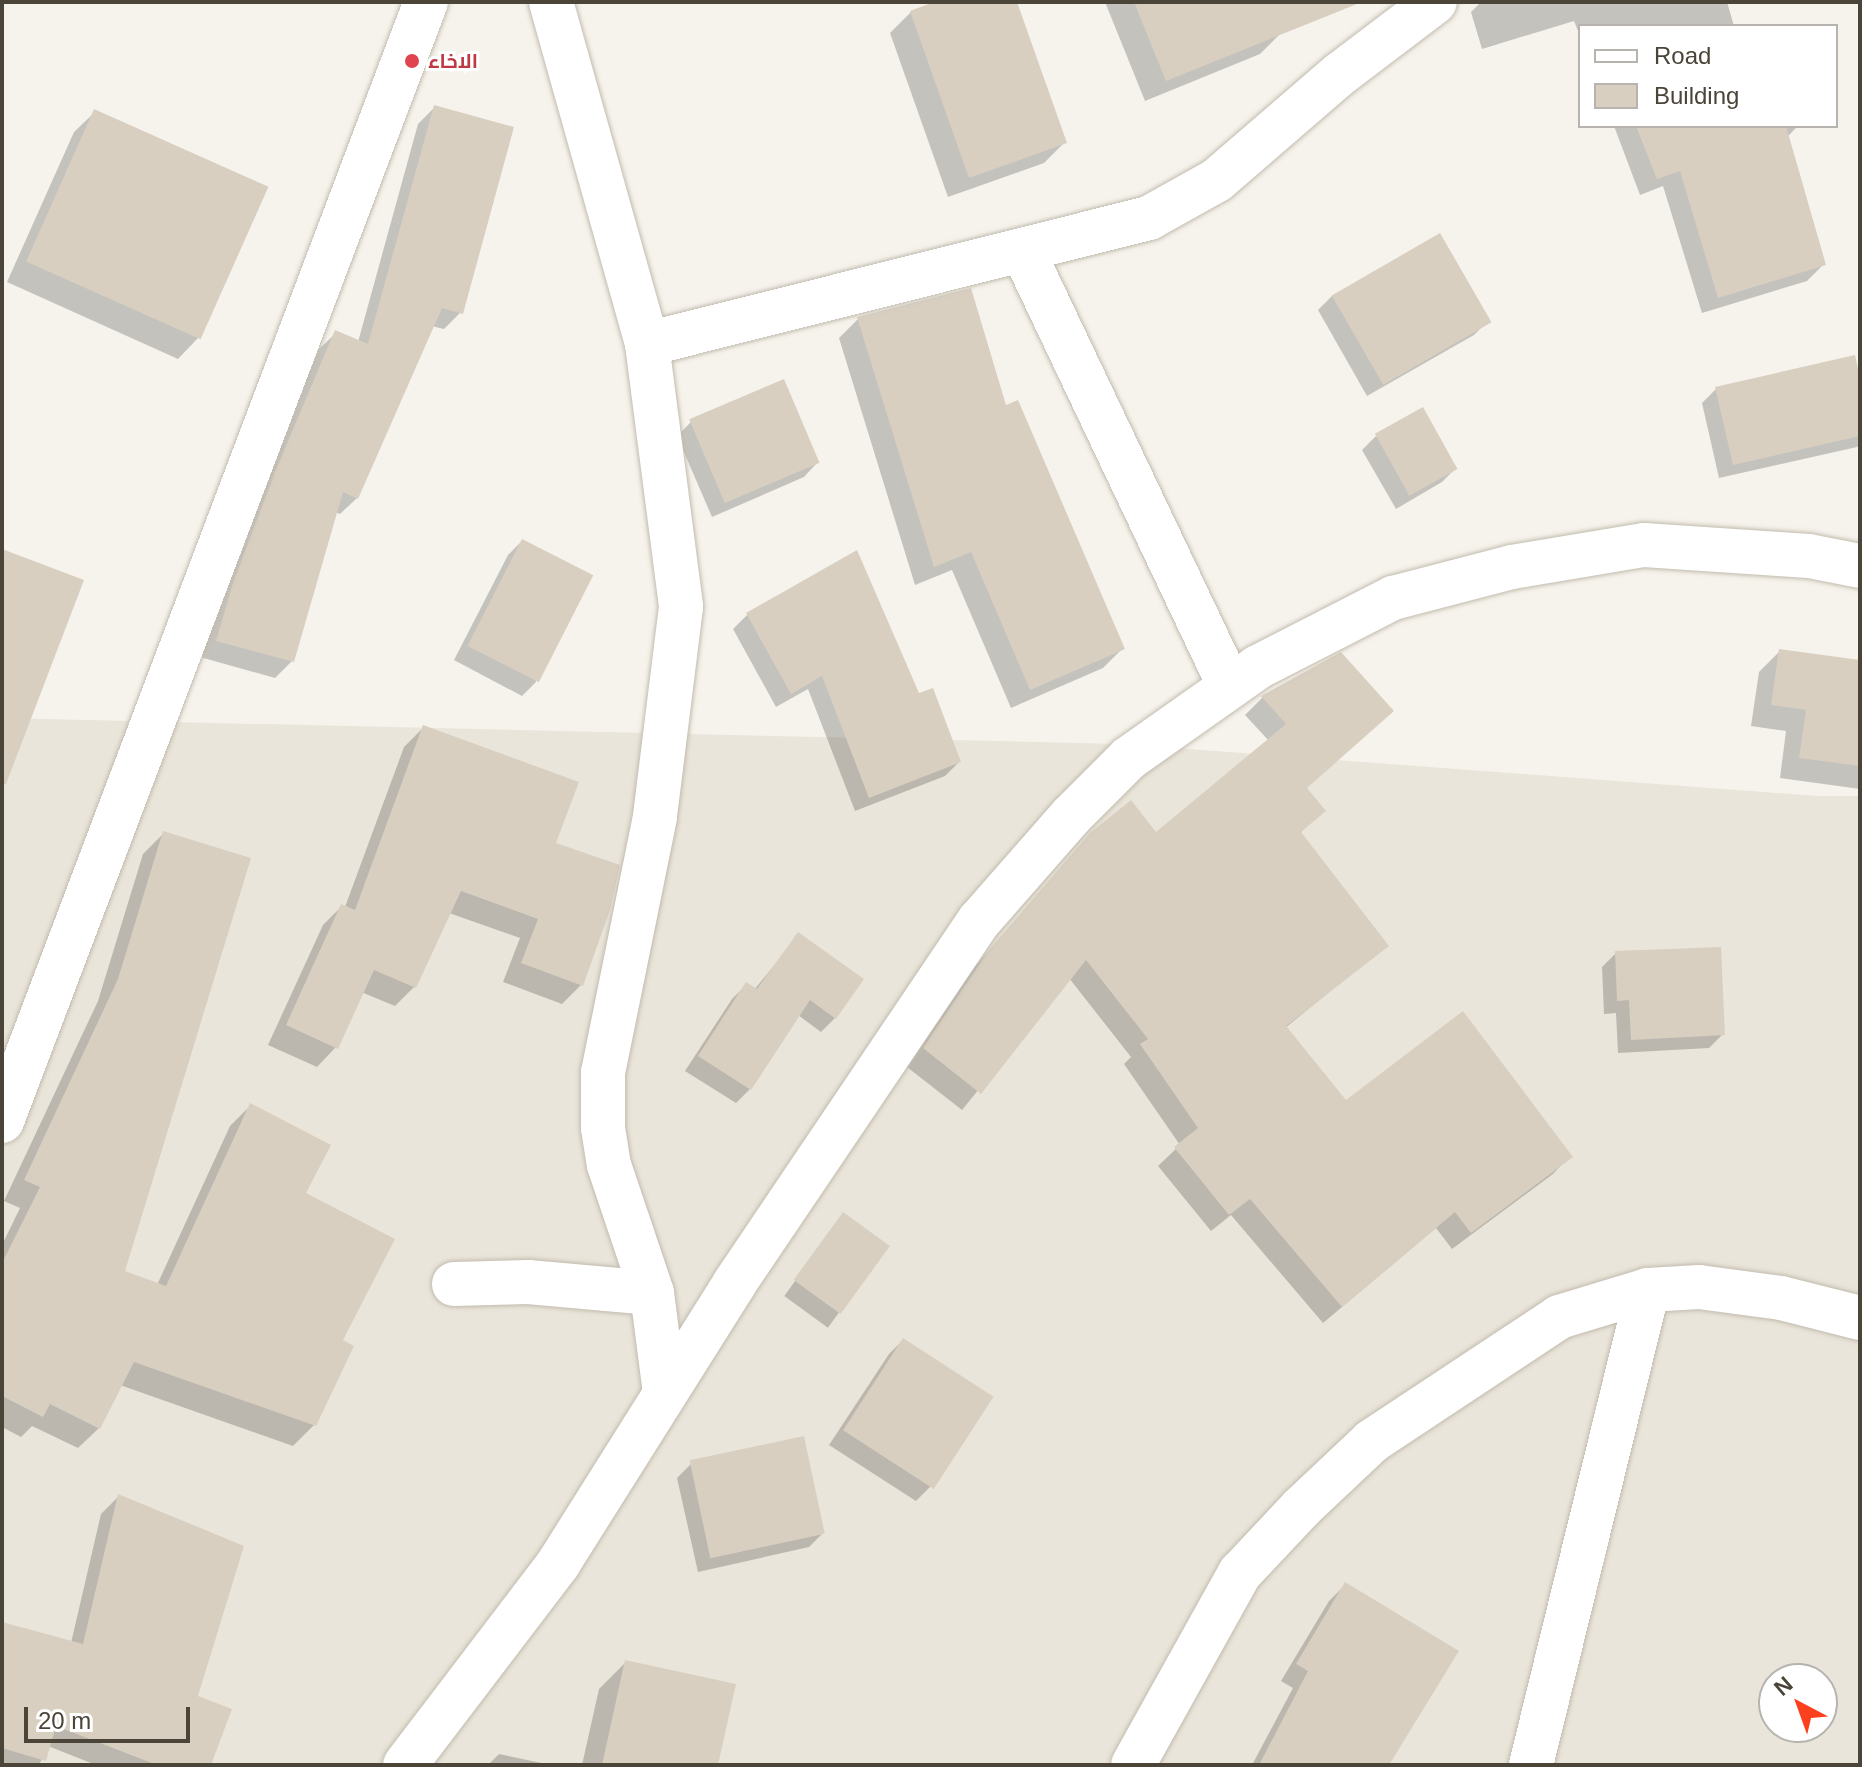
<!DOCTYPE html>
<html>
<head>
<meta charset="utf-8">
<style>
  body { margin:0 }
  #map { position:relative; width:1862px; height:1767px; overflow:hidden; background:#f6f3ec; font-family:Arial,Cairo,sans-serif }
  div>[style] { position:absolute }
  .residential>* { inset:0; background:#eae5da }
  .shadow>* { inset:0; background:#0003; transform-origin:0 0 }
  .building>* { inset:0; background:#d8cfc1; transform-origin:0 0 }
  .roads { filter:drop-shadow(0 0 2px #c2bbae) drop-shadow(0 0 2px #c2bbae) }
  .minor>* { height:44px; margin:-22px; padding:0 22px; transform-origin:22px; border-radius:22px; background:#fff }
  .dots>* { width:22px; height:22px; translate:-50% -50%; box-sizing:border-box; border:4px solid #fff; border-radius:50% }
  span { translate:-50% -50%; white-space:nowrap; text-align:center; line-height:1.15; -webkit-text-stroke:6px #fff; paint-order:stroke }
  .health-label { font-size:20px; color:#be3a42; font-weight:700 }
  .left { translate:0 -50%; text-align:left }
  .frame { position:absolute; inset:0; border:4px solid #4b4439; pointer-events:none }
  .legend { position:absolute; left:1578px; top:24px; width:260px; height:104px; box-sizing:border-box; background:#fff; border:2px solid #b7b4b0; margin:0; padding:10px 14px; list-style:none; font-size:24px; color:#4b4439 }
  .legend li { display:flex; align-items:center; gap:16px; height:40px }
  .legend b { width:40px; border:2px solid #b7b4b0 }
  .north { position:absolute; left:1758px; top:1663px; width:80px; height:80px; box-sizing:border-box; background:#fff; border:2px solid #b7b4b0; border-radius:50%; rotate:319deg; font-size:22px; font-weight:700; line-height:32px; text-align:center; color:#4b4439 }
  .north::after { content:''; display:block; margin:auto; width:28px; height:36px; background:#fc3f1d; clip-path:polygon(50% 0,100% 100%,50% 72%,0 100%) }
  .scale { position:absolute; left:24px; top:1707px; width:166px; height:36px; box-sizing:border-box; border:4px solid #4b4439; border-top:0; padding-left:10px; font-size:24px; line-height:28px; white-space:nowrap; color:#4b4439; -webkit-text-stroke:6px #fff; paint-order:stroke }
</style>
</head>
<body>
<div id="map">
  <div class="residential">
    <div style="clip-path:polygon(evenodd,2px 718px,1122px 744px,1818px 796px,1860px 796px,1860px 1765px,2px 1765px,2px 718px,1774px 1679px,1822px 1679px,1822px 1727px,1774px 1727px,1774px 1679px)"></div>
  </div>
  <div class="shadow">
    <div style="clip-path:polygon(940px 2px,1015px 2px,1065px 142px,1044px 163px,948px 197px,890px 33px,911px 12px)"></div>
    <div style="clip-path:polygon(1105px 2px,1268px 2px,1281px 33px,1260px 54px,1145px 101px)"></div>
    <div style="clip-path:polygon(1481px 2px,1727px 2px,1734px 26px,1580px 26px,1580px 36px,1574px 21px,1482px 49px,1471px 12px)"></div>
    <div style="clip-path:polygon(435px 107px,461px 312px,444px 329px,431px 326px,357px 498px,340px 514px,335px 512px,292px 661px,275px 678px,200px 657px,259px 490px,319px 349px,336px 333px,358px 342px,418px 124px)"></div>
    <div style="clip-path:polygon(95px 112px,198px 338px,178px 359px,7px 282px,74px 132px)"></div>
    <div style="clip-path:polygon(1614px 126px,1798px 126px,1786px 138px,1824px 264px,1807px 281px,1702px 313px,1663px 186px,1640px 195px)"></div>
    <div style="clip-path:polygon(1332px 296px,1488px 321px,1474px 335px,1367px 396px,1318px 310px)"></div>
    <div style="clip-path:polygon(858px 319px,1005px 408px,1122px 649px,1103px 668px,1011px 708px,952px 570px,915px 585px,839px 338px)"></div>
    <div style="clip-path:polygon(1860px 387px,1860px 443px,1857px 447px,1719px 478px,1702px 403px,1716px 389px)"></div>
    <div style="clip-path:polygon(691px 422px,817px 463px,804px 477px,712px 517px,677px 436px)"></div>
    <div style="clip-path:polygon(1376px 436px,1456px 468px,1442px 482px,1396px 509px,1362px 450px)"></div>
    <div style="clip-path:polygon(522px 541px,536px 682px,522px 696px,454px 660px,508px 555px)"></div>
    <div style="clip-path:polygon(747px 615px,918px 696px,959px 762px,945px 776px,855px 811px,808px 689px,776px 707px,733px 629px)"></div>
    <div style="clip-path:polygon(1780px 651px,1860px 662px,1860px 789px,1780px 778px,1786px 731px,1751px 726px,1759px 672px)"></div>
    <div style="clip-path:polygon(1341px 655px,1305px 789px,1323px 811px,1299px 834px,1386px 946px,1285px 1028px,1345px 1103px,1570px 1156px,1553px 1174px,1452px 1249px,1436px 1228px,1323px 1323px,1231px 1215px,1211px 1231px,1158px 1166px,1180px 1145px,1124px 1064px,1131px 1057px,1069px 978px,962px 1110px,907px 1067px,972px 970px,1091px 834px,1156px 835px,1269px 741px,1245px 715px,1262px 698px)"></div>
    <div style="clip-path:polygon(423px 728px,554px 844px,581px 985px,562px 1004px,503px 982px,520px 938px,449px 913px,414px 987px,395px 1006px,361px 992px,336px 1047px,317px 1067px,268px 1045px,323px 925px,342px 906px,345px 907px,404px 747px)"></div>
    <div style="clip-path:polygon(164px 833px,122px 1272px,157px 1285px,230px 1126px,251px 1105px,303px 1194px,340px 1341px,314px 1425px,293px 1446px,120px 1385px,99px 1428px,78px 1448px,32px 1426px,21px 1437px,2px 1427px,2px 1245px,20px 1208px,4px 1201px,98px 1001px,143px 854px)"></div>
    <div style="clip-path:polygon(799px 935px,835px 1018px,821px 1032px,798px 1015px,750px 1089px,736px 1103px,685px 1071px,732px 999px,746px 985px,754px 990px)"></div>
    <div style="clip-path:polygon(1616px 953px,1723px 1034px,1709px 1048px,1618px 1053px,1616px 1013px,1604px 1014px,1602px 967px)"></div>
    <div style="left:843px;top:1215px;width:54px;height:100px;rotate:36deg"></div>
    <div style="clip-path:polygon(903px 1340px,930px 1487px,916px 1501px,829px 1445px,889px 1354px)"></div>
    <div style="clip-path:polygon(691px 1464px,823px 1533px,809px 1547px,698px 1572px,677px 1478px)"></div>
    <div style="clip-path:polygon(119px 1496px,195px 1697px,208px 1765px,96px 1765px,48px 1746px,39px 1765px,2px 1765px,2px 1624px,71px 1643px,101px 1514px)"></div>
    <div style="clip-path:polygon(1345px 1585px,1364px 1765px,1252px 1765px,1293px 1688px,1281px 1681px,1329px 1601px)"></div>
    <div style="clip-path:polygon(626px 1662px,716px 1765px,582px 1765px,599px 1689px)"></div>
    <div style="clip-path:polygon(499px 1754px,551px 1765px,488px 1765px)"></div>
  </div>
  <div class="building">
    <div style="clip-path:polygon(934px 2px,1017px 2px,1067px 143px,969px 178px,910px 11px)"></div>
    <div style="clip-path:polygon(1134px 2px,1356px 2px,1357px 4px,1166px 81px)"></div>
    <div style="clip-path:polygon(434px 105px,514px 127px,463px 314px,442px 308px,358px 499px,343px 492px,294px 662px,216px 641px,233px 583px,275px 472px,335px 330px,368px 344px)"></div>
    <div style="left:94px;top:109px;width:191px;height:167px;rotate:24deg"></div>
    <div style="clip-path:polygon(1636px 126px,1786px 126px,1826px 265px,1718px 298px,1680px 171px,1657px 179px)"></div>
    <div style="left:1440px;top:233px;width:103px;height:125px;rotate:60deg"></div>
    <div style="clip-path:polygon(971px 288px,1006px 405px,1018px 400px,1125px 649px,1030px 690px,971px 552px,934px 567px,857px 317px)"></div>
    <div style="clip-path:polygon(1855px 355px,1860px 378px,1860px 436px,1733px 465px,1715px 387px)"></div>
    <div style="left:784px;top:379px;width:91px;height:103px;rotate:67deg"></div>
    <div style="left:1423px;top:407px;width:71px;height:55px;rotate:61deg"></div>
    <div style="left:522px;top:539px;width:80px;height:120px;rotate:27deg"></div>
    <div style="clip-path:polygon(2px 549px,84px 580px,6px 784px,2px 784px)"></div>
    <div style="clip-path:polygon(857px 550px,919px 693px,933px 688px,961px 762px,869px 798px,822px 676px,791px 694px,746px 613px)"></div>
    <div style="clip-path:polygon(1779px 649px,1860px 660px,1860px 766px,1799px 758px,1806px 710px,1771px 705px)"></div>
    <div style="clip-path:polygon(1341px 652px,1394px 711px,1307px 788px,1326px 811px,1301px 832px,1389px 946px,1286px 1026px,1346px 1100px,1463px 1011px,1573px 1157px,1471px 1233px,1455px 1212px,1342px 1307px,1250px 1199px,1229px 1215px,1174px 1147px,1198px 1128px,1140px 1044px,1148px 1039px,1086px 960px,981px 1094px,923px 1048px,989px 950px,1090px 833px,1131px 800px,1156px 832px,1286px 724px,1261px 696px)"></div>
    <div style="clip-path:polygon(423px 725px,579px 782px,556px 843px,620px 865px,610px 910px,583px 986px,521px 963px,538px 919px,461px 891px,416px 988px,374px 970px,338px 1049px,286px 1025px,341px 904px,355px 910px)"></div>
    <div style="clip-path:polygon(163px 831px,251px 858px,125px 1271px,166px 1286px,250px 1103px,331px 1145px,306px 1193px,395px 1239px,343px 1340px,354px 1346px,316px 1426px,134px 1362px,100px 1429px,50px 1404px,43px 1417px,2px 1396px,2px 1263px,40px 1187px,24px 1180px,118px 979px)"></div>
    <div style="clip-path:polygon(798px 932px,864px 979px,836px 1019px,810px 1000px,751px 1090px,698px 1056px,746px 982px,757px 989px)"></div>
    <div style="clip-path:polygon(1721px 947px,1725px 1035px,1631px 1040px,1629px 1000px,1617px 1001px,1615px 951px)"></div>
    <div style="left:843px;top:1212px;width:58px;height:84px;rotate:36deg"></div>
    <div style="left:903px;top:1338px;width:108px;height:110px;rotate:33deg"></div>
    <div style="left:804px;top:1436px;width:100px;height:117px;rotate:78deg"></div>
    <div style="clip-path:polygon(118px 1494px,244px 1546px,198px 1696px,232px 1709px,211px 1765px,157px 1765px,56px 1726px,46px 1761px,2px 1748px,2px 1622px,83px 1644px)"></div>
    <div style="clip-path:polygon(1345px 1582px,1459px 1651px,1389px 1765px,1259px 1765px,1308px 1671px,1296px 1664px)"></div>
    <div style="clip-path:polygon(625px 1660px,736px 1684px,718px 1765px,602px 1765px)"></div>
  </div>
  <div class="roads">
    <div class="minor">
      <div style="left:551px;top:2px;width:355px;rotate:74.3deg"></div>
      <div style="left:647px;top:344px;width:265px;rotate:82.6deg"></div>
      <div style="left:681px;top:607px;width:212px;rotate:97.1deg"></div>
      <div style="left:655px;top:817px;width:260px;rotate:101.5deg"></div>
      <div style="left:603px;top:1072px;width:56px;rotate:90deg"></div>
      <div style="left:603px;top:1128px;width:37px;rotate:81deg"></div>
      <div style="left:609px;top:1165px;width:135px;rotate:71.4deg"></div>
      <div style="left:652px;top:1293px;width:101px;rotate:82.6deg"></div>
      <div style="left:1023px;top:251px;width:482px;rotate:64.6deg"></div>
      <div style="left:647px;top:344px;width:518px;rotate:-14.09deg"></div>
      <div style="left:1149px;top:218px;width:78px;rotate:-29.2deg"></div>
      <div style="left:1217px;top:180px;width:162px;rotate:-40.8deg"></div>
      <div style="left:1340px;top:74px;width:119px;rotate:-37.2deg"></div>
      <div style="left:2px;top:1121px;width:1197px;rotate:-69.25deg"></div>
      <div style="left:454px;top:1284px;width:74px;rotate:-1.5deg"></div>
      <div style="left:528px;top:1282px;width:124px;rotate:5.1deg"></div>
      <div style="left:405px;top:1765px;width:253px;rotate:-52.7deg"></div>
      <div style="left:558px;top:1564px;width:331px;rotate:-57.8deg"></div>
      <div style="left:734px;top:1284px;width:438px;rotate:-56deg"></div>
      <div style="left:979px;top:921px;width:140px;rotate:-48.8deg"></div>
      <div style="left:1071px;top:816px;width:82px;rotate:-45deg"></div>
      <div style="left:1129px;top:758px;width:158px;rotate:-35.2deg"></div>
      <div style="left:1258px;top:667px;width:152px;rotate:-27.1deg"></div>
      <div style="left:1393px;top:598px;width:123px;rotate:-14.6deg"></div>
      <div style="left:1512px;top:567px;width:134px;rotate:-9.5deg"></div>
      <div style="left:1644px;top:545px;width:165px;rotate:3.8deg"></div>
      <div style="left:1809px;top:556px;width:52px;rotate:11.1deg"></div>
      <div style="left:1133px;top:1765px;width:220px;rotate:-60.9deg"></div>
      <div style="left:1240px;top:1573px;width:89px;rotate:-46.8deg"></div>
      <div style="left:1301px;top:1508px;width:98px;rotate:-43.3deg"></div>
      <div style="left:1372px;top:1441px;width:224px;rotate:-33.5deg"></div>
      <div style="left:1559px;top:1317px;width:93px;rotate:-16.9deg"></div>
      <div style="left:1648px;top:1290px;width:51px;rotate:-3.4deg"></div>
      <div style="left:1699px;top:1287px;width:83px;rotate:7.6deg"></div>
      <div style="left:1781px;top:1298px;width:81px;rotate:14.2deg"></div>
      <div style="left:1531px;top:1765px;width:489px;rotate:-76.2deg"></div>
    </div>
  </div>
  <div class="dots">
    <div style="left:412px;top:61px;background:#e0444e"></div>
  </div>
  <div class="health-label">
    <span class="left" style="left:428px;top:61px">الاخاء</span>
  </div>
  <div class="frame"></div>
  <ul class="legend">
  <li><b style="height:10px;background:#fff"></b>Road</li>
  <li><b style="height:22px;background:#d8cfc1"></b>Building</li>
  </ul>
  <div class="north">N</div>
  <div class="scale">20 m</div>
</div>
</body>
</html>
